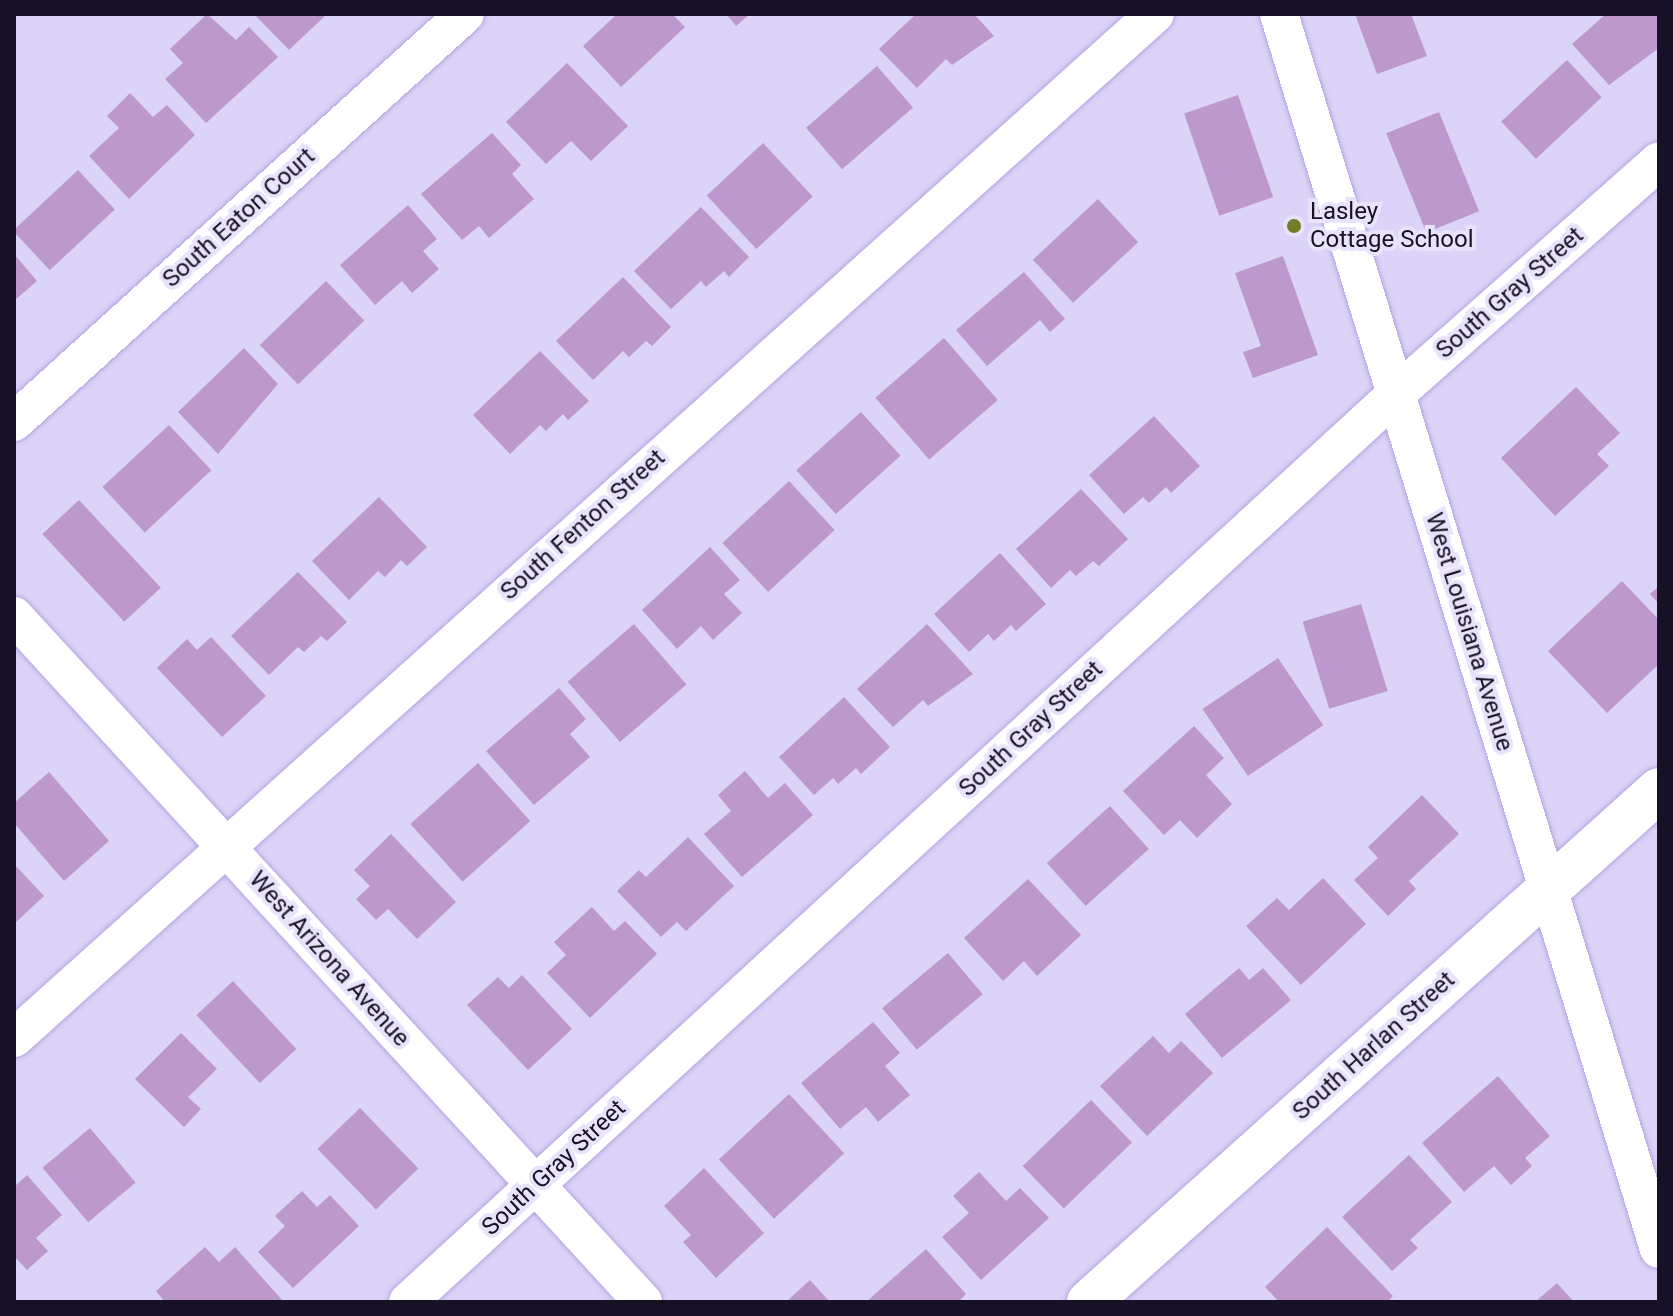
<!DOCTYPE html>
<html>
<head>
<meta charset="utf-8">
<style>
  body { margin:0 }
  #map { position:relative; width:1673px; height:1316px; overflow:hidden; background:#dcd3f8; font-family:Roboto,sans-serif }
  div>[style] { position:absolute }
  .building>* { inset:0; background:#bd98cc; transform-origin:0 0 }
  .roads { filter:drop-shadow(0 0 2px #b4a4df) drop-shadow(0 0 2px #b4a4df) }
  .street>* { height:38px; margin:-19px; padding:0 19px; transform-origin:19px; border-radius:19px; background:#fff }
  .secondary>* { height:44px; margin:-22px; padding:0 22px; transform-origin:22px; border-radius:22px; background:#fff }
  .dots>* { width:22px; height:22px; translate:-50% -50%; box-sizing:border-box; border:4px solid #e8e2fb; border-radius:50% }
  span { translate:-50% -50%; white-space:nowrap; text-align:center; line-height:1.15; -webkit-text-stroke:8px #e8e2fb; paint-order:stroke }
  .poi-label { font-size:24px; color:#171126 }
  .left { translate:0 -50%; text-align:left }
  .street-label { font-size:24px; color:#171126 }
  .frame { position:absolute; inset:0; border:16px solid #171126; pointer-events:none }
</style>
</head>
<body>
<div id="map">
  <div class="building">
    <div style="clip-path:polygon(207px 14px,236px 40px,249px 27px,278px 57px,206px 123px,165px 79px,183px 63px,170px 49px)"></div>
    <div style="clip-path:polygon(254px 14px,327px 14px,289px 50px)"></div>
    <div style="clip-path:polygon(617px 14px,672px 14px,685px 27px,621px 87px,583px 46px)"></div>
    <div style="clip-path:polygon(726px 14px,750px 14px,736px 26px)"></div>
    <div style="clip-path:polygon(916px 14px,974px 14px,994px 36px,952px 65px,946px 59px,917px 88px,879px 49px)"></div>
    <div style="clip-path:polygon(1355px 14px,1411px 14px,1427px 56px,1377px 74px)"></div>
    <div style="clip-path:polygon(1606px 14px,1659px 14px,1659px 48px,1609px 85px,1572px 44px)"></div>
    <div style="left:1567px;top:60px;width:51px;height:90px;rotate:47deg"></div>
    <div style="clip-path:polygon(567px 63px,628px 126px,591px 161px,571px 141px,546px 164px,506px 122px)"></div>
    <div style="left:877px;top:66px;width:55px;height:94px;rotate:49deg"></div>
    <div style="clip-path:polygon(130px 93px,153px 117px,167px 105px,195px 135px,129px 199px,89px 156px,119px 128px,107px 116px)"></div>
    <div style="left:1238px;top:95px;width:108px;height:57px;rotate:71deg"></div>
    <div style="left:1439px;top:112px;width:107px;height:57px;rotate:68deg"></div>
    <div style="clip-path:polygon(492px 133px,521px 165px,512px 174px,534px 199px,489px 238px,479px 226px,462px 240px,421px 194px)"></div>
    <div style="left:763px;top:143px;width:73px;height:77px;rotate:47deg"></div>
    <div style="left:78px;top:170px;width:54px;height:89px;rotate:47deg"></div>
    <div style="left:1098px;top:199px;width:59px;height:89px;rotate:47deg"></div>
    <div style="clip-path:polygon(408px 205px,437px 239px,423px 251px,439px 269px,412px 293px,402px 281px,375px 305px,340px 265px)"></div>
    <div style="clip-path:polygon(701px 207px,749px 257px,729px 277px,724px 271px,706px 287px,701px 281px,671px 309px,634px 271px)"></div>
    <div style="clip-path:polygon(14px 254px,37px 281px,14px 301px)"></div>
    <div style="clip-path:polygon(1283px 256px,1318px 355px,1253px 378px,1243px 352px,1261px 346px,1235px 273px)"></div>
    <div style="clip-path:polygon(1024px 272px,1065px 319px,1050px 332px,1040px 320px,987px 366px,956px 330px)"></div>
    <div style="clip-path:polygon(623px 277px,671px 327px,652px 346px,646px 341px,629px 357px,623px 351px,593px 380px,556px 341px)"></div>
    <div style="left:326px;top:281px;width:55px;height:92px;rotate:46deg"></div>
    <div style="left:944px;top:338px;width:82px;height:91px;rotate:49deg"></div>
    <div style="clip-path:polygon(244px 348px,278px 384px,218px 454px,178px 412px)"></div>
    <div style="clip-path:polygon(540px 351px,589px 401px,568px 420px,563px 414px,546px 431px,540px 425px,510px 454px,473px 415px)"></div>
    <div style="clip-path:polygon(1576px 387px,1620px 433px,1597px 454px,1609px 466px,1555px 516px,1501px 458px)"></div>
    <div style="left:861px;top:412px;width:59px;height:87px;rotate:48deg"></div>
    <div style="clip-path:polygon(1154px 416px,1200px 466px,1171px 493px,1166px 487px,1149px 503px,1143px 497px,1124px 514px,1089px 475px)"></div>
    <div style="left:169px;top:425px;width:62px;height:91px;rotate:47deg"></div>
    <div style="left:789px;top:481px;width:67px;height:91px;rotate:47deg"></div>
    <div style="clip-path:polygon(1081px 489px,1128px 539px,1099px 566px,1093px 561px,1076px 576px,1070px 570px,1051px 588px,1016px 549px)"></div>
    <div style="clip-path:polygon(379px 497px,427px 547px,407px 566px,401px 560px,385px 577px,378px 571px,349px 600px,312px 561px)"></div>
    <div style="left:79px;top:500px;width:120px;height:50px;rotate:47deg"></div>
    <div style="clip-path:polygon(710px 547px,740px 580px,724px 594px,742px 613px,713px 640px,701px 626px,677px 649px,642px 610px)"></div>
    <div style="clip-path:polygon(1000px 553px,1046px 604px,1016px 631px,1011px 625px,994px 641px,988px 634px,969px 652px,934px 614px)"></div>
    <div style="clip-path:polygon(298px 572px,347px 622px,327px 641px,321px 636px,304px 652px,298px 647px,269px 675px,231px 636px)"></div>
    <div style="clip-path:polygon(1622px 581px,1659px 620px,1659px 664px,1607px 713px,1548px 651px)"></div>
    <div style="clip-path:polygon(1659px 586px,1659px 604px,1650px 594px)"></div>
    <div style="left:1361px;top:604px;width:91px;height:61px;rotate:73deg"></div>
    <div style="left:634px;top:624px;width:80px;height:88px;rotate:49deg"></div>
    <div style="clip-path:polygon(927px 624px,973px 674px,928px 706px,923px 700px,893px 727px,857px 689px)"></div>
    <div style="clip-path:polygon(211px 637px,266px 696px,222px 737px,157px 668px,187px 639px,197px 650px)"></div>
    <div style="left:1278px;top:658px;width:81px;height:91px;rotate:56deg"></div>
    <div style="clip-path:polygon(559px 688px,586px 719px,570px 734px,590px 757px,534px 805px,486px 751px)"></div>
    <div style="clip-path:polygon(844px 697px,890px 747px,861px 774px,856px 768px,838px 784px,833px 778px,814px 795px,779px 757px)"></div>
    <div style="clip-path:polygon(1194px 726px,1224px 758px,1206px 775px,1232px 804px,1197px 838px,1180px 820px,1164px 835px,1123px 791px)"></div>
    <div style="left:478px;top:763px;width:78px;height:91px;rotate:48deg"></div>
    <div style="clip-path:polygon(745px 771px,768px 798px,785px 783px,813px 815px,742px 877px,704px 834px,731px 811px,718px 795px)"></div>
    <div style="clip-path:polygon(49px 772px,109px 841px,64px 881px,14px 823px,14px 803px)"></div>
    <div style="clip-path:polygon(1422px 795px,1459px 834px,1409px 881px,1416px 889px,1388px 916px,1354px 880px,1378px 858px,1368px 847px)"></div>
    <div style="left:1110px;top:806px;width:58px;height:85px;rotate:48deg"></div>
    <div style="clip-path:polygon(391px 834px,456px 902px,417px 939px,388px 909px,376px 920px,356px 899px,370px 886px,354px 870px)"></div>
    <div style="clip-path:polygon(688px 837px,734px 886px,686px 931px,677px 922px,661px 937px,617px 891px,639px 870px,646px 877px)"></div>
    <div style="clip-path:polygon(14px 864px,44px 896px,14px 924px)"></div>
    <div style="clip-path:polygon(1323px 878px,1366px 924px,1301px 985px,1246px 926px,1277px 898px,1289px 910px)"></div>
    <div style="clip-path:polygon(1028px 879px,1081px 935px,1037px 976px,1024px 961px,1003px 981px,964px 938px)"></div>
    <div style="clip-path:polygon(592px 907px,614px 931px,625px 921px,657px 954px,590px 1018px,547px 973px,566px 955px,554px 942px)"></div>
    <div style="left:948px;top:953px;width:54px;height:86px;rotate:50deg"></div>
    <div style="clip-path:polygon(1239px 968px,1249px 980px,1263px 968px,1291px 1000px,1222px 1058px,1185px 1014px)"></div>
    <div style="clip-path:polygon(522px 975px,572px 1029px,528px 1070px,467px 1005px,498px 977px,509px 988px)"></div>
    <div style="left:233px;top:981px;width:93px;height:50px;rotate:47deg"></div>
    <div style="clip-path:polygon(873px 1022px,900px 1053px,885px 1066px,910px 1095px,878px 1122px,866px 1107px,840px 1129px,801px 1083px)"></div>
    <div style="clip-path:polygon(181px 1033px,217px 1069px,188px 1097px,201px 1109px,184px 1127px,135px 1079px)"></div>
    <div style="clip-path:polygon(1153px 1036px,1169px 1053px,1181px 1041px,1213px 1073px,1147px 1136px,1100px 1086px)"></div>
    <div style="clip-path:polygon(1498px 1076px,1550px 1136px,1525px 1158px,1532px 1166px,1511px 1185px,1494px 1166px,1464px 1192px,1422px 1143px)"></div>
    <div style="left:789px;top:1094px;width:81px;height:96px;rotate:47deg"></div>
    <div style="left:1091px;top:1100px;width:59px;height:95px;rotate:46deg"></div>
    <div style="left:360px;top:1108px;width:84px;height:59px;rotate:46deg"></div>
    <div style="left:90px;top:1128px;width:71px;height:62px;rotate:50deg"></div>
    <div style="clip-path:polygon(1409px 1155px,1452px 1202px,1410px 1240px,1418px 1248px,1392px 1271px,1342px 1217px)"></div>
    <div style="clip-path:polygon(704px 1168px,764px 1233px,716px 1278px,683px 1242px,691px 1235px,664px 1206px)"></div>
    <div style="clip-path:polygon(979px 1172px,1006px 1201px,1020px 1188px,1049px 1218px,981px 1280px,942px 1237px,969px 1213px,953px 1196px)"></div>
    <div style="clip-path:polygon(27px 1175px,62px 1215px,36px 1238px,48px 1251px,27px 1270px,14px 1256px,14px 1187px)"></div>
    <div style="clip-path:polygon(302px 1191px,317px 1207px,330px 1195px,359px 1226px,293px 1288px,258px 1252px,285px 1226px,275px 1216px)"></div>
    <div style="clip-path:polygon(1327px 1227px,1393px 1296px,1387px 1302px,1279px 1302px,1265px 1287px)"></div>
    <div style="clip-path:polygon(205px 1247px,219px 1262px,235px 1247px,282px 1300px,165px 1302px,156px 1291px)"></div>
    <div style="clip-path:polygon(926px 1249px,966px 1294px,958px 1302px,866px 1302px)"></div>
    <div style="clip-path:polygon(810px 1280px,830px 1302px,786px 1302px)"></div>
    <div style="clip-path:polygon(1557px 1283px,1574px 1302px,1535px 1302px)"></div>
  </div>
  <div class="roads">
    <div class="street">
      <div style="left:1279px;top:14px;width:1292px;rotate:72.9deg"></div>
      <div style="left:14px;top:422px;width:608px;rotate:-42.13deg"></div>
      <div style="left:14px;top:616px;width:931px;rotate:47.48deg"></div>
      <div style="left:14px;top:1038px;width:1533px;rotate:-41.91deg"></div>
      <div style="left:408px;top:1302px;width:1342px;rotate:-42.58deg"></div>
      <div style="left:1396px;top:394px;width:351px;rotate:-41.5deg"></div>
    </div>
    <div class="secondary">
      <div style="left:1089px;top:1302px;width:766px;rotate:-41.93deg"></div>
    </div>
  </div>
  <div class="dots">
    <div style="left:1294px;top:226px;background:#717d29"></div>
  </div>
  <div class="poi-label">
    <span class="left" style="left:1310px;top:226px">Lasley<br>Cottage School</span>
  </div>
  <div class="street-label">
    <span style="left:239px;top:218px;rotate:-42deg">South Eaton Court</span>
    <span style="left:1510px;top:293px;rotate:-41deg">South Gray Street</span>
    <span style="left:583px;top:525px;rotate:-42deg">South Fenton Street</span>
    <span style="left:1469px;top:632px;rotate:73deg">West Louisiana Avenue</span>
    <span style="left:1031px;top:729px;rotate:-43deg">South Gray Street</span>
    <span style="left:329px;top:959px;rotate:48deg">West Arizona Avenue</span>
    <span style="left:1374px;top:1046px;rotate:-42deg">South Harlan Street</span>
    <span style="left:554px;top:1168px;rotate:-43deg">South Gray Street</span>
  </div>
  <div class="frame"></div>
</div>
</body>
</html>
